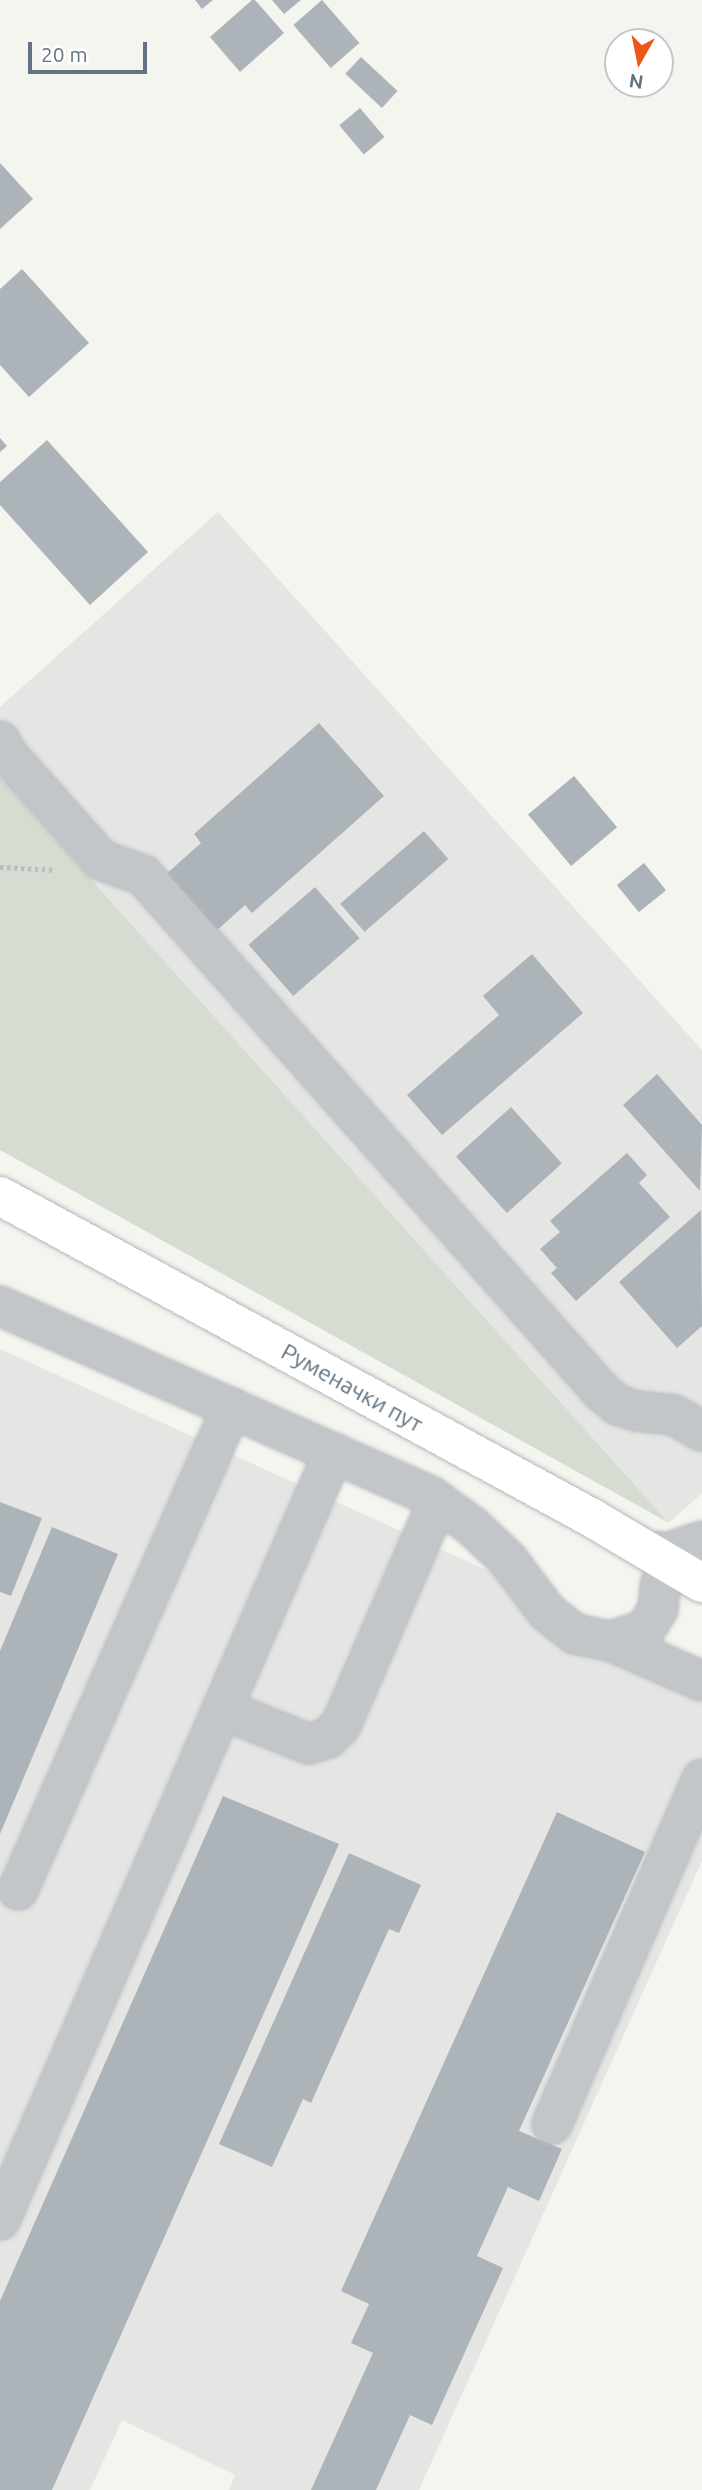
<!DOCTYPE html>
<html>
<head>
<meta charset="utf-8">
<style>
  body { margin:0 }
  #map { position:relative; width:702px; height:2490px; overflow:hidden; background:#f5f5f0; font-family:Ubuntu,sans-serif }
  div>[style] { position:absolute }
  .built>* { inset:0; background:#e5e6e4 }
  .green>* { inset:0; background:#d5dcd1 }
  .building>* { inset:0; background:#acb3b9; transform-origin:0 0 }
  .path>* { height:4.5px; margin-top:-2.25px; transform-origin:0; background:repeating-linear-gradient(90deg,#bbbec0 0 3.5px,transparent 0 7px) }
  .roads { filter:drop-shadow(0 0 2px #b5b9bd) drop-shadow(0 0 2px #b5b9bd) }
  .minor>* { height:38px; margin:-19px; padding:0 19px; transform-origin:19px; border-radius:19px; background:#c2c6c9 }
  .major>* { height:38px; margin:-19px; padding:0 19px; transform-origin:19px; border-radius:19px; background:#fff }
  span { translate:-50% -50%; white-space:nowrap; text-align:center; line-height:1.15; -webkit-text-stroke:7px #fff; paint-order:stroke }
  .street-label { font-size:23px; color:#627383 }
  .north { position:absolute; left:604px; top:28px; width:70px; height:70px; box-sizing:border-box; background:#fff; border:2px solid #c0c7cd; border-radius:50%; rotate:189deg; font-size:19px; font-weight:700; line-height:28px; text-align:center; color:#627383 }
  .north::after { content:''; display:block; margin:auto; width:24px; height:32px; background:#ec5619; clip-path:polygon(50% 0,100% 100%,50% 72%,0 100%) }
  .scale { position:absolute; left:28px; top:42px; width:119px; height:32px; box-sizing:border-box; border:4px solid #627383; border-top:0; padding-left:9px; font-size:21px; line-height:24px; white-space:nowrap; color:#627383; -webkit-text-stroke:5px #fff; paint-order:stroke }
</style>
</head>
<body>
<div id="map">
  <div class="built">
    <div style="clip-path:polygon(218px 512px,702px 1050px,702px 1493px,669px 1523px,0 778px,0 707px)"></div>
    <div style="clip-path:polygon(0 1349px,702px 1668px,702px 1861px,419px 2490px,229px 2490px,235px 2475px,122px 2420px,90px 2490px,0 2490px)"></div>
  </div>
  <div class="green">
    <div style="clip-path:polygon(0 778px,669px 1523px,0 1150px)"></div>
  </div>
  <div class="building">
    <div style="clip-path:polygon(195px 0,213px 0,202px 9px)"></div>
    <div style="clip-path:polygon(252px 0,255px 0,284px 33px,240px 72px,210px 37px)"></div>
    <div style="clip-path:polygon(272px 0,301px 0,284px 14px)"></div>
    <div style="left:322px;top:0;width:57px;height:38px;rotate:49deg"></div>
    <div style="left:361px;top:57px;width:50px;height:23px;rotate:43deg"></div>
    <div style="left:360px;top:108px;width:38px;height:27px;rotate:50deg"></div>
    <div style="clip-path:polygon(0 163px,33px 199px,0 229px)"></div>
    <div style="clip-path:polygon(22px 269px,89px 343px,29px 397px,0 365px,0 289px)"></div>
    <div style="clip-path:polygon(0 438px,7px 446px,0 452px)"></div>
    <div style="clip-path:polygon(47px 440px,148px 552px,90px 605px,0 505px,0 482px)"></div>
    <div style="clip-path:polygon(319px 723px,384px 796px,252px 913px,245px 905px,215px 932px,164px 876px,201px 843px,194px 834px)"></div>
    <div style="left:574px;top:776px;width:67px;height:60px;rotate:50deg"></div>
    <div style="left:424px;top:831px;width:37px;height:111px;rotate:49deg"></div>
    <div style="left:644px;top:863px;width:35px;height:35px;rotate:51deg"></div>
    <div style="left:315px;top:887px;width:68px;height:88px;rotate:49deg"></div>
    <div style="clip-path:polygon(532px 954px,583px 1013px,442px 1135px,407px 1095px,499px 1015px,483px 996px)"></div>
    <div style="clip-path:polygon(657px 1074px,702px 1125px,700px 1191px,623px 1105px)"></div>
    <div style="left:511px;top:1107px;width:76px;height:74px;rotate:48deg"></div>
    <div style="clip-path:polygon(627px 1153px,647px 1175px,639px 1183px,670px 1217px,576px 1301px,551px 1273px,557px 1268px,540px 1249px,560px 1232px,550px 1221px)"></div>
    <div style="clip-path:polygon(701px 1210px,702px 1326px,677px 1348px,619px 1282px)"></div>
    <div style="clip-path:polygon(0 1502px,42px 1518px,11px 1596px,0 1592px)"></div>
    <div style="clip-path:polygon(52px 1527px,118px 1554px,0 1834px,0 1651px)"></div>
    <div style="clip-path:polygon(223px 1796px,339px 1844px,52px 2490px,0 2490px,0 2301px)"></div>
    <div style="clip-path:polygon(557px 1812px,645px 1852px,519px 2131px,562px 2149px,539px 2201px,508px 2187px,477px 2256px,503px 2268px,432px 2425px,410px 2415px,376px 2490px,311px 2490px,373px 2353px,351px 2343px,369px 2304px,341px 2291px)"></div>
    <div style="clip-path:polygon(349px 1853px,421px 1885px,399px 1933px,389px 1929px,311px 2103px,303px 2099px,272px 2167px,219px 2144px)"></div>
  </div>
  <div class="path">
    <div style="left:0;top:867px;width:55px;rotate:3.1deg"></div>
  </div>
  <div class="roads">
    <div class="minor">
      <div style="left:0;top:741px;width:15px;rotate:62deg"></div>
      <div style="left:7px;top:754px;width:142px;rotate:48.4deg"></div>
      <div style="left:101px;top:860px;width:45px;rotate:19.7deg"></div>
      <div style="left:143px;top:875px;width:691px;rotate:48.4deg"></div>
      <div style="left:602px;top:1392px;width:21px;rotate:39deg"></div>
      <div style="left:618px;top:1405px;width:19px;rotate:18deg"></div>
      <div style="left:636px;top:1411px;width:38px;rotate:6deg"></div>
      <div style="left:674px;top:1415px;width:32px;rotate:30deg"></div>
      <div style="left:0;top:1306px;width:470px;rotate:23.8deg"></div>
      <div style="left:430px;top:1496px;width:50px;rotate:35.3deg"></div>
      <div style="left:471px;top:1525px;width:51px;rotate:43.4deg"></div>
      <div style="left:508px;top:1560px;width:65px;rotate:53.1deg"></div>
      <div style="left:547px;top:1612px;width:36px;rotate:38deg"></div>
      <div style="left:575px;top:1634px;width:37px;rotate:11deg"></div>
      <div style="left:611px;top:1641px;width:36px;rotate:-18deg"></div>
      <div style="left:645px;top:1630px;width:25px;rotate:-58deg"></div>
      <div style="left:658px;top:1609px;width:23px;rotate:-85deg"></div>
      <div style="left:660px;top:1586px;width:25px;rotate:-69deg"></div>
      <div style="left:646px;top:1550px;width:21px;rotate:8deg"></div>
      <div style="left:667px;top:1553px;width:37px;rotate:-19deg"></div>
      <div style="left:611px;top:1641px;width:99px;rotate:23.7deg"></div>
      <div style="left:222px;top:1709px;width:94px;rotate:21.9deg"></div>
      <div style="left:309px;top:1744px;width:20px;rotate:-18deg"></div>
      <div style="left:328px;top:1738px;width:18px;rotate:-45deg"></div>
      <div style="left:341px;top:1725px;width:244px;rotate:-66.6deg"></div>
      <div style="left:18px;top:1890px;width:528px;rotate:-66.1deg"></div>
      <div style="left:552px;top:2124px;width:376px;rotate:-66.5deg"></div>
      <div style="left:0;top:2220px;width:837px;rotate:-66.5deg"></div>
    </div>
    <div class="major">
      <div style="left:0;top:1196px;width:674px;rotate:28.54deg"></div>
      <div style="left:592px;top:1518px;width:128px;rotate:30.6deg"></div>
    </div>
  </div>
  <div class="street-label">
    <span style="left:352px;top:1388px;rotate:29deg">Руменачки пут</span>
  </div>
  <div class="north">N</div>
  <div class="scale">20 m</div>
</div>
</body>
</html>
